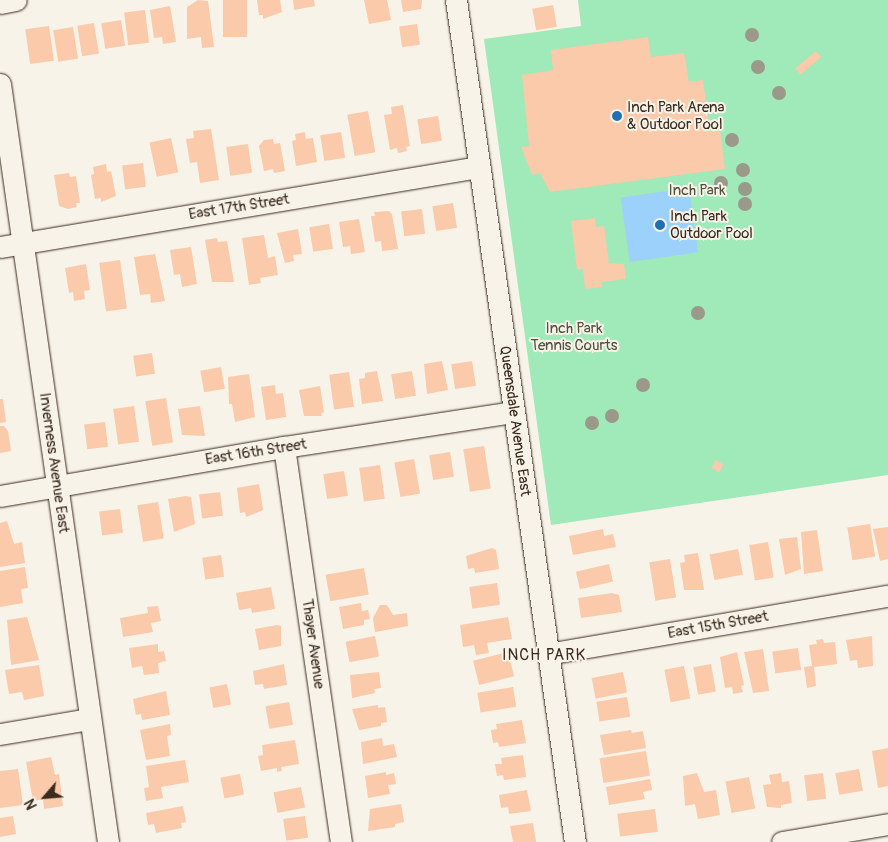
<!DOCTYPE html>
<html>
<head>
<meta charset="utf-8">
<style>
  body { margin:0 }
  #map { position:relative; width:888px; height:842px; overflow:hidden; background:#f7f3e8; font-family:Pangolin,sans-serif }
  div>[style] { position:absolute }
  .green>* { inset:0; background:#a0e9b8 }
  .water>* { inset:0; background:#9cd1fb; transform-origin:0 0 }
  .building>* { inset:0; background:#facaaa; transform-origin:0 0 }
  .roads { filter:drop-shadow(0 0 1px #3b2a1e) drop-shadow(0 0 1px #3b2a1e) }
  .minor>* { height:21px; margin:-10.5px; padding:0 10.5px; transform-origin:10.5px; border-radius:10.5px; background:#f7f3e8 }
  .trees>* { width:14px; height:14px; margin:-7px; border-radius:50%; background:#9b998a }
  .dots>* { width:14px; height:14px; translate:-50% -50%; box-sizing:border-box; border:2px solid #f7f3e8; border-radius:50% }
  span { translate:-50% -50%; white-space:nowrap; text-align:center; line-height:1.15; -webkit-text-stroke:4px #f7f3e8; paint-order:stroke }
  .poi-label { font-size:15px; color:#3b2a1e }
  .left { translate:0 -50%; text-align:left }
  .park-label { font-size:15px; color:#4f503d }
  .street-label { font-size:15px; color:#3b2a1e }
  .neighbourhood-label { font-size:16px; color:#3b2a1e; letter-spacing:1px }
  .north { position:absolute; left:20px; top:772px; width:50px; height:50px; -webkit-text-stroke:4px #f7f3e8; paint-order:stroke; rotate:243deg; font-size:14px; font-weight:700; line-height:20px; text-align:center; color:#3b2a1e }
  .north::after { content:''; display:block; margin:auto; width:18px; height:22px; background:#3b2a1e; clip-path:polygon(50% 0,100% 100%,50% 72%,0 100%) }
</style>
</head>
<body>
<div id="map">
  <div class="green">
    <div style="clip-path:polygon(578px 0,888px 0,888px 475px,551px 525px,484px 39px,581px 26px)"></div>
  </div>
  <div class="water">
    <div style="left:689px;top:188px;width:65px;height:69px;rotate:82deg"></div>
  </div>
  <div class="building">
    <div style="clip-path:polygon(198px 0,208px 1px,214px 47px,202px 48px,201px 37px,187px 39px,187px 7px)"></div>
    <div style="left:223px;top:0;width:24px;height:37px"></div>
    <div style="clip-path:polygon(257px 0,280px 0,282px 12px,263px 19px,263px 15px,259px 15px)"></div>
    <div style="clip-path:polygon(293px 0,314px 0,315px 6px,294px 10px)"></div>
    <div style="clip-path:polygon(364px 0,387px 0,391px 20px,369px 24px)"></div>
    <div style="clip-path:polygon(401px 0,422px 0,421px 9px,403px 12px)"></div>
    <div style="left:553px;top:5px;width:22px;height:21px;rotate:80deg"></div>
    <div style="clip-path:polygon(170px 6px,176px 42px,163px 44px,162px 37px,154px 38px,150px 10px)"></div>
    <div style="left:145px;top:10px;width:33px;height:21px;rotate:83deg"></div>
    <div style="left:121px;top:20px;width:26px;height:20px;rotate:81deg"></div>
    <div style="left:94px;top:23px;width:31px;height:17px;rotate:81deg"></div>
    <div style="left:417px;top:24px;width:21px;height:18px;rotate:82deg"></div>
    <div style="left:49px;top:26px;width:35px;height:24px;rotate:82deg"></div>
    <div style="left:73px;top:27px;width:32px;height:20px;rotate:81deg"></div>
    <div style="clip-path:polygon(648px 37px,651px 57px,684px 53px,689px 82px,703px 80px,710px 131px,720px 130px,725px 169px,550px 192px,540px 173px,532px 175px,521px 147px,529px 146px,522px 75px,553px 70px,551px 50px)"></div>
    <div style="left:816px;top:51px;width:8px;height:27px;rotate:50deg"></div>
    <div style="clip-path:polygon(403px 105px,410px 146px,406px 147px,407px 151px,398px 153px,397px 148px,390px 150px,384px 115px,392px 114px,391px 107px)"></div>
    <div style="left:368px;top:111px;width:42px;height:21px;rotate:80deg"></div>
    <div style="left:438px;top:116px;width:25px;height:21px;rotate:81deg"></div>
    <div style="clip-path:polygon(211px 129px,219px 180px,200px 183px,197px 162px,190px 163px,186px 139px,194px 138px,193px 131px)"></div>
    <div style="clip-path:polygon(305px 132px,306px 139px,313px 138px,317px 162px,296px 166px,292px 141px,296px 140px,295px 134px)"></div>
    <div style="left:341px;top:132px;width:26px;height:21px;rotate:81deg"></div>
    <div style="left:171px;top:138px;width:35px;height:22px;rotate:78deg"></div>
    <div style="clip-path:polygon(273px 139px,274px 144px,280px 143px,285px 171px,274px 173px,273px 169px,264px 171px,259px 146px,264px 140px)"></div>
    <div style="left:248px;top:144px;width:29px;height:22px;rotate:82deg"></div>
    <div style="left:143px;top:163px;width:24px;height:21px;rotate:83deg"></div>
    <div style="clip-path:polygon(106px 164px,107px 172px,111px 171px,116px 196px,101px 202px,101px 198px,95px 199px,91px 175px,94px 174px,93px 167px)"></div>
    <div style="clip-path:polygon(69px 173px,70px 177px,76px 176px,80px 203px,76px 203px,77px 207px,68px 209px,59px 206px,54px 175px)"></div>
    <div style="left:453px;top:203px;width:25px;height:21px;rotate:81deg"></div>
    <div style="left:422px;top:209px;width:25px;height:21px;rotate:83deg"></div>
    <div style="clip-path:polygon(389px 211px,392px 214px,398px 249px,382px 251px,381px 241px,375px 242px,371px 216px,375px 216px,374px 212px)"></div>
    <div style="clip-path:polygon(595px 218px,596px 227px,604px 226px,609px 263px,624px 264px,626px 279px,602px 282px,602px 287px,585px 289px,583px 269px,577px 270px,571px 221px)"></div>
    <div style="clip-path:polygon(359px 219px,365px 252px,351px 254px,350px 246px,343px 247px,339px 222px)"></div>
    <div style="left:329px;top:224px;width:25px;height:20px;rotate:81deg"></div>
    <div style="clip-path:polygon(298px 229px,302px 254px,293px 255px,294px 261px,285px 263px,277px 233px)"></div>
    <div style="clip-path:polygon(264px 235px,268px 258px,275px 256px,278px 275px,260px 278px,261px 283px,249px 285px,242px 238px)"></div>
    <div style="clip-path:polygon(217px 238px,218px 242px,227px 241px,234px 282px,212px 282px,205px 240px)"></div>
    <div style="clip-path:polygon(191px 247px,197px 284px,182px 287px,180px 274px,174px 275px,170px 250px)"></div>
    <div style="clip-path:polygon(155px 254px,165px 301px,151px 303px,150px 294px,140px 295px,134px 257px)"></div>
    <div style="left:120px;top:260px;width:49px;height:21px;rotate:82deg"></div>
    <div style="clip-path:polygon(86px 264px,90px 290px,84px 291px,85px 299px,74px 301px,73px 292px,69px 293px,65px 268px)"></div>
    <div style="left:152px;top:353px;width:21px;height:19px;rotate:82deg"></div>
    <div style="clip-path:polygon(442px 361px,448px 390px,427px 394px,424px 364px)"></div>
    <div style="left:472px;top:361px;width:25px;height:21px;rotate:81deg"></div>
    <div style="left:221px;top:367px;width:22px;height:21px;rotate:80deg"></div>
    <div style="clip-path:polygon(377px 371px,383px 401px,362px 404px,359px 379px,365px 378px,365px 373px)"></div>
    <div style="left:412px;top:371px;width:25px;height:21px;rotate:81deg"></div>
    <div style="left:349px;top:372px;width:35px;height:20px;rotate:82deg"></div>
    <div style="clip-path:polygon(249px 374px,255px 417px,235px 422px,232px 404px,229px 404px,228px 377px)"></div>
    <div style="clip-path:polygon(275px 385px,276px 394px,283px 393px,286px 417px,266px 420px,261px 387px)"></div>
    <div style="clip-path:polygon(320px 386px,324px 412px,321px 413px,322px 416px,304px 416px,299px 390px)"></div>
    <div style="left:166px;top:398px;width:45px;height:21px;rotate:81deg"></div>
    <div style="clip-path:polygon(0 399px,3px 399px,6px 422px,0 423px)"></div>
    <div style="left:134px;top:406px;width:36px;height:21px;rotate:82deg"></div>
    <div style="clip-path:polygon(200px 406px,205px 436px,182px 435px,178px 409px)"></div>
    <div style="left:105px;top:422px;width:25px;height:21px;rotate:83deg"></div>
    <div style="clip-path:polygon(0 426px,4px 426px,8px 431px,11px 451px,0 453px)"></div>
    <div style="left:484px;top:446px;width:43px;height:21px;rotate:81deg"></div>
    <div style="left:450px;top:452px;width:25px;height:21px;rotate:81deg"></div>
    <div style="left:414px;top:459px;width:35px;height:20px;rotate:80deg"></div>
    <div style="left:716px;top:460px;width:9px;height:9px;rotate:32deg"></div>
    <div style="left:380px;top:465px;width:34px;height:21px;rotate:82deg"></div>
    <div style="left:344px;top:471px;width:25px;height:21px;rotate:81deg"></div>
    <div style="clip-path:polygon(259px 484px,263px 510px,246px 517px,245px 512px,240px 513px,237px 488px)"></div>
    <div style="left:220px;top:492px;width:24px;height:21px;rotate:83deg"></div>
    <div style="clip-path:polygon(186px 496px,191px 497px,195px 524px,174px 532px,168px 499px)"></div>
    <div style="left:158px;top:502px;width:37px;height:21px;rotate:81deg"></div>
    <div style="left:120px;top:509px;width:24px;height:21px;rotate:83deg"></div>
    <div style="clip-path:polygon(7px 521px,14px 544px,22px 542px,25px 563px,0 567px,0 523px)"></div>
    <div style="left:870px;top:524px;width:33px;height:23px;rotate:81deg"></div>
    <div style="clip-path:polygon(888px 527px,888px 559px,880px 561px,873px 529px)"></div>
    <div style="clip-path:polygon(603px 529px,604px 536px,613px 534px,616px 547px,573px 555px,569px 536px)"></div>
    <div style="clip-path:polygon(817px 530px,823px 571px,804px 574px,801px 532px)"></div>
    <div style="clip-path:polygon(797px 537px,801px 569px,785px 575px,779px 539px)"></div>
    <div style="left:768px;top:542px;width:36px;height:19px;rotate:81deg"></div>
    <div style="clip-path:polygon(492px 548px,496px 550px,499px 569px,475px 573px,474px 568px,468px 569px,466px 556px)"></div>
    <div style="left:738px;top:549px;width:26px;height:29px;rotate:79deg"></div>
    <div style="clip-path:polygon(698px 553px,704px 590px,684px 590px,680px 563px,685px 562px,684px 555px)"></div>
    <div style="left:221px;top:555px;width:22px;height:19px;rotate:82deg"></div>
    <div style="left:670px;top:559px;width:39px;height:21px;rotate:81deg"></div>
    <div style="left:609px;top:564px;width:18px;height:34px;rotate:77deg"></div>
    <div style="clip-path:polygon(25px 567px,28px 588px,21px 589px,23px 603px,0 607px,0 571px)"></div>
    <div style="left:364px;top:568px;width:27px;height:39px;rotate:80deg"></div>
    <div style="left:497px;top:583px;width:22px;height:28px;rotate:82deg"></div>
    <div style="clip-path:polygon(271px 587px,275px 609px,252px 613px,251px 608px,239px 610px,236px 593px)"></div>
    <div style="clip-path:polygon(612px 593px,619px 595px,622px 612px,581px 618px,578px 598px)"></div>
    <div style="clip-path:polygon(361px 603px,362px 611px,368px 610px,370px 619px,364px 620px,364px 625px,343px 629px,339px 607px)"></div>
    <div style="clip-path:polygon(380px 605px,387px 605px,393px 615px,407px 613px,408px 626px,375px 632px,373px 618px)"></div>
    <div style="clip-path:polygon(158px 606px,161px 621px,151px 623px,153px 632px,123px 637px,120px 618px,148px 613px,147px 607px)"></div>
    <div style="clip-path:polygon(27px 617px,39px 660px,11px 665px,7px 620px)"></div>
    <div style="clip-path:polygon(508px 617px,512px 639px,487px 643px,489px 653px,476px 655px,474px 645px,463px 647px,460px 625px)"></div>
    <div style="clip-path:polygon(277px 625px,281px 626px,281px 646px,259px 650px,255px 629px)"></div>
    <div style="left:375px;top:636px;width:21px;height:30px;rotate:79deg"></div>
    <div style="clip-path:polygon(872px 636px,873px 666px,858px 668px,857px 660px,850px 661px,846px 640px)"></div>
    <div style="clip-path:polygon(823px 639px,824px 643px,835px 642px,837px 664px,814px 667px,816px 686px,807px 688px,804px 667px,812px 666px,809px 645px,817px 644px,816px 640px)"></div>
    <div style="clip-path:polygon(158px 644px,158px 652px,164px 651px,166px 661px,158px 663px,159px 673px,144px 675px,142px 666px,132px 668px,129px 648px)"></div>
    <div style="left:798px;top:648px;width:22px;height:26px;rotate:82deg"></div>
    <div style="clip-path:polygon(763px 649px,769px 691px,753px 693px,744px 652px)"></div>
    <div style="left:508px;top:652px;width:25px;height:36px;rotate:76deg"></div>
    <div style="clip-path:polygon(737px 652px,744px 685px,741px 686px,743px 692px,733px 694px,732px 687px,725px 688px,720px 657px)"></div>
    <div style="clip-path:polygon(284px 664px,287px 685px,264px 689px,263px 684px,255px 685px,253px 671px)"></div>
    <div style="left:711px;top:664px;width:28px;height:18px;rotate:80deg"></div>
    <div style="clip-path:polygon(39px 665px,44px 696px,24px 700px,22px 692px,9px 694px,5px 670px)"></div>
    <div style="left:684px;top:666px;width:33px;height:20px;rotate:79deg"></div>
    <div style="clip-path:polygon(379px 672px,381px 688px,374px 689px,375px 693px,352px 698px,350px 675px)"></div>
    <div style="left:623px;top:672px;width:21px;height:32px;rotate:79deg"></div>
    <div style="left:227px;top:684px;width:21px;height:18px;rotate:79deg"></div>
    <div style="left:513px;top:687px;width:20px;height:36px;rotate:81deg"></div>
    <div style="clip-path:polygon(166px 691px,170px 715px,142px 720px,141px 714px,136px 715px,133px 699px)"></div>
    <div style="left:627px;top:697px;width:20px;height:31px;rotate:81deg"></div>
    <div style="left:289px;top:702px;width:23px;height:24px;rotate:80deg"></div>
    <div style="clip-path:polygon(378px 705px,378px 708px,385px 707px,387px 722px,381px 723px,381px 726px,359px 730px,352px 709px)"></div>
    <div style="clip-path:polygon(522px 720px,526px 743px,499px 747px,498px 742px,493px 743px,491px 730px,497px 729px,496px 724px)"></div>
    <div style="clip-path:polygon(170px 724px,171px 735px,167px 736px,170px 756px,146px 760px,140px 730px)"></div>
    <div style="clip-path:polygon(631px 730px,632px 733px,643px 731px,646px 748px,604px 755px,600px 735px)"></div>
    <div style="clip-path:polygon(382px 738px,383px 746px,394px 744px,397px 757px,363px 764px,361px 742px)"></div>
    <div style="clip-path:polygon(295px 740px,299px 764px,281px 767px,282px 771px,277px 772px,277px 768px,261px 771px,258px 756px,263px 755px,262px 745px)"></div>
    <div style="clip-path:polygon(888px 748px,888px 786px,878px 788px,872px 751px)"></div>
    <div style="left:646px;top:751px;width:25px;height:47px;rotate:81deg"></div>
    <div style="clip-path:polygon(523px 755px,526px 777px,504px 780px,503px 775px,497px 776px,495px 764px,502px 764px,501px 758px)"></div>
    <div style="clip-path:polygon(51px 757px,55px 775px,59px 774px,63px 806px,44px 809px,43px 799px,33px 801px,26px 762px)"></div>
    <div style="clip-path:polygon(185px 760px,189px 782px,161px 787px,163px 798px,146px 801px,144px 788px,149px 787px,146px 766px)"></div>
    <div style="clip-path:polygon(18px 769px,23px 805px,0 808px,0 771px)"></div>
    <div style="left:859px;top:769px;width:22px;height:24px;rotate:80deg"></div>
    <div style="clip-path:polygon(386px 772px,386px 775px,394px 773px,396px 784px,388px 785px,390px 794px,368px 798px,365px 776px)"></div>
    <div style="clip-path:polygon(697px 773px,704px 792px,716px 790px,720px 815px,698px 819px,695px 804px,685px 806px,683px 776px)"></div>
    <div style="clip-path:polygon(781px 773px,782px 782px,789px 781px,792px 803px,781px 805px,781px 808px,767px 807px,763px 785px,771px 784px,769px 775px)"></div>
    <div style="left:823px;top:773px;width:26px;height:19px;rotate:83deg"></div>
    <div style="left:240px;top:774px;width:21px;height:20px;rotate:79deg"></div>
    <div style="left:749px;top:777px;width:32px;height:24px;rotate:79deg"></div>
    <div style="clip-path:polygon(650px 779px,652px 790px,643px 792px,645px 799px,609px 805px,606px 787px)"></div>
    <div style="left:301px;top:787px;width:21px;height:28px;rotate:79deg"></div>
    <div style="clip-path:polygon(527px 790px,531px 811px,509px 814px,508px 807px,501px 808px,499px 795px)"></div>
    <div style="clip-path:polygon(401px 804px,404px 822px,395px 824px,395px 827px,368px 831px,370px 809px)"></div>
    <div style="clip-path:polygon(183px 806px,186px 822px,181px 823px,182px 828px,156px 833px,154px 824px,148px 825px,146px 813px)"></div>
    <div style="left:655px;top:809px;width:23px;height:38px;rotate:83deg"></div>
    <div style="clip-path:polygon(13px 816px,16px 834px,0 837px,0 818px)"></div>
    <div style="left:305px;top:816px;width:22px;height:22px;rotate:82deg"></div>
    <div style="clip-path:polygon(533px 823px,536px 842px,513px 842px,510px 826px)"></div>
  </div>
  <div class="roads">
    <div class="minor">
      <div style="left:456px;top:0;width:850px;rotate:81.96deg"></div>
      <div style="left:0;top:3px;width:16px;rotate:-11deg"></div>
      <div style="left:0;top:84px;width:766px;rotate:81.89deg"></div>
      <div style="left:0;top:247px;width:486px;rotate:-9.5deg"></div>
      <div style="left:284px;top:447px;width:399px;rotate:81.8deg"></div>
      <div style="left:0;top:496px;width:288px;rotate:-9.8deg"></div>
      <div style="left:284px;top:447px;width:232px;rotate:-8.7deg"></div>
      <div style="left:547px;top:654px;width:346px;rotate:-9.7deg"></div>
      <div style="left:0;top:734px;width:91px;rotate:-9.5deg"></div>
      <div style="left:782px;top:842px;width:108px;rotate:-9.6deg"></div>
    </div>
  </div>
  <div class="trees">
    <div style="left:752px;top:35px"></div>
    <div style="left:758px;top:67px"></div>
    <div style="left:779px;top:93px"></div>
    <div style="left:732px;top:140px"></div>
    <div style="left:743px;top:170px"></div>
    <div style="left:721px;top:183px"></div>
    <div style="left:745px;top:189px"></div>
    <div style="left:745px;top:204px"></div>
    <div style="left:698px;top:313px"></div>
    <div style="left:643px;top:385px"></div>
    <div style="left:612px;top:416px"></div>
    <div style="left:592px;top:423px"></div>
  </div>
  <div class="dots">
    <div style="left:617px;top:116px;background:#1f6fb2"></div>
    <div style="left:660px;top:225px;background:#1f6fb2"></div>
  </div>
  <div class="poi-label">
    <span class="left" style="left:627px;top:116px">Inch Park Arena<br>&amp; Outdoor Pool</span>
    <span class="left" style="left:670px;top:225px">Inch Park<br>Outdoor Pool</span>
  </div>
  <div class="park-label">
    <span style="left:697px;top:191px">Inch Park</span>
    <span style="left:574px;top:337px">Inch Park<br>Tennis Courts</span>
  </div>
  <div class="street-label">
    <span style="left:239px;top:207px;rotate:-9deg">East 17th Street</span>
    <span style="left:515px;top:421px;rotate:82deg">Queensdale Avenue East</span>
    <span style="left:256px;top:452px;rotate:-9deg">East 16th Street</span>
    <span style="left:54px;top:463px;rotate:82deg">Inverness Avenue East</span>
    <span style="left:718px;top:625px;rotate:-10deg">East 15th Street</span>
    <span style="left:313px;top:644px;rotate:82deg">Thayer Avenue</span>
  </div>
  <div class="neighbourhood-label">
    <span style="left:544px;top:655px">INCH PARK</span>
  </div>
  <div class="north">N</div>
</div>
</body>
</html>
